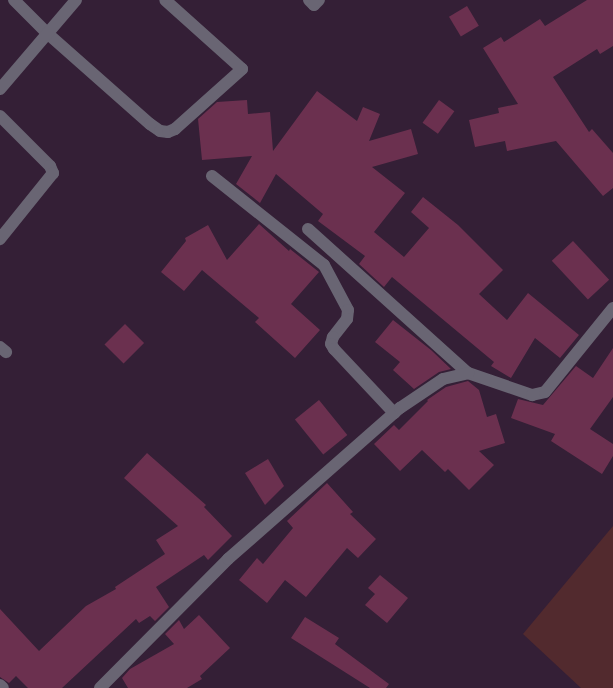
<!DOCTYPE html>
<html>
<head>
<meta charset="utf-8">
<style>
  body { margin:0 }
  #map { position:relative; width:613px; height:688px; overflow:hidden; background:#341f36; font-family:"Alegreya Sans",sans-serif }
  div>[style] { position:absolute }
  .green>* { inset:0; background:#522a2e }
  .building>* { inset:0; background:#6b304f; transform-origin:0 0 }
  .minor>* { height:12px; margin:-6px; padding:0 6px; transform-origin:6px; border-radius:6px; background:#696573 }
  span { translate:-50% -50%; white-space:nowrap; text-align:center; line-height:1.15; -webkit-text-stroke:4.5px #160d17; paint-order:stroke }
</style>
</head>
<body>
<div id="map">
  <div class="green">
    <div style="clip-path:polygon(613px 526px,613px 688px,581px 688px,523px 634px)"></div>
  </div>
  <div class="building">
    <div style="clip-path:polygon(587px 0,613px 0,613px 46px,600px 54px,597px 49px,553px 77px,589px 132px,592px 129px,613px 153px,613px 188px,603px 196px,556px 141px,507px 151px,505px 141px,475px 147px,469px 120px,499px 113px,498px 108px,518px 104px,483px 48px,501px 37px,504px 42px,540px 19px,545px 26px)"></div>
    <div style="left:467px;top:6px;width:23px;height:21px;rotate:59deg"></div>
    <div style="clip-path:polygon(317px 91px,357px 121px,363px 107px,380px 114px,369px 141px,411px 129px,418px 154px,372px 167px,405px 193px,374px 232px,404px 257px,429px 228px,411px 212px,423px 197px,458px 225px,503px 270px,479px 294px,507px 320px,528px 293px,579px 335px,560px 358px,535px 338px,511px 378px,491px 366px,494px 362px,392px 277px,384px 287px,359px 264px,365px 256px,318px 221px,323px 214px,276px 174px,260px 203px,236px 184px,252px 156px,202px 160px,198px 119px,217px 102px,247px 100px,248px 114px,270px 112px,273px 151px)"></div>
    <div style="left:439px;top:100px;width:19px;height:28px;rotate:36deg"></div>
    <div style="clip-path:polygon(259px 224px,289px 251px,290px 249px,319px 272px,291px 304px,320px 330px,295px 358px,255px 322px,259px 318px,202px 270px,184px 291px,161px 272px,186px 241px,185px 238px,208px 225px,227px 260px)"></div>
    <div style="left:573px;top:241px;width:53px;height:29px;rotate:47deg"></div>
    <div style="clip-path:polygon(393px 320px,431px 350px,451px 369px,439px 372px,414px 389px,393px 370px,400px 362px,375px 342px)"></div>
    <div style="left:125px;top:324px;width:27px;height:29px;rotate:45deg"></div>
    <div style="clip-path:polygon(613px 348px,613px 397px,590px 429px,613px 444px,613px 456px,602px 474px,551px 441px,555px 434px,511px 418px,518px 399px,543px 405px,576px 366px,593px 378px)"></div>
    <div style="clip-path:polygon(468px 381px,479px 390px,487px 417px,496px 414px,505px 443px,479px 451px,494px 465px,469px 490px,448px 469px,445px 472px,422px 450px,400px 471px,374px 444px,394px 425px,399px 430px,428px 401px,427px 400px,446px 387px)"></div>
    <div style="left:319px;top:400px;width:45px;height:31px;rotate:51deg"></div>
    <div style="clip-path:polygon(147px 453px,206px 505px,204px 507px,232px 536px,208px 560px,204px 555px,156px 587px,169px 607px,155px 621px,150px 616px,139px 623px,136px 619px,62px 688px,28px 688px,16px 676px,9px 683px,0 677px,0 609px,39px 651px,86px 606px,116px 589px,115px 587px,165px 554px,156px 540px,178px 526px,124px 478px)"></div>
    <div style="clip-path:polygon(268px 459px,284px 486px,265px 505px,245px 473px)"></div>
    <div style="clip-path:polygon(327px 483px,353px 512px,350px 514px,376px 539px,358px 558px,347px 548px,306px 597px,285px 580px,267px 603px,239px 580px,257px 558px,263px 564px,293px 528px,287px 521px)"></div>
    <div style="clip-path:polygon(380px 575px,408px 598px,387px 623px,365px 605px,375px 594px,368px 588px)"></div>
    <div style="clip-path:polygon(199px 615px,230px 648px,200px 676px,202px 679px,187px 688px,128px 688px,122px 678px,130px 669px,174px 644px,165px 634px,179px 620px,184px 629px)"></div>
    <div style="clip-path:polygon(305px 617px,339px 638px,335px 644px,389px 684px,386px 688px,370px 688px,291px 638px)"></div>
  </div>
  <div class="minor">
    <div style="left:14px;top:0;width:47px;rotate:45deg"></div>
    <div style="left:47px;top:33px;width:137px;rotate:41.5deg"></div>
    <div style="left:150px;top:124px;width:12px;rotate:35deg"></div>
    <div style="left:160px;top:131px;width:8px;rotate:7deg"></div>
    <div style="left:168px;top:132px;width:8px;rotate:-23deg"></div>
    <div style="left:175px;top:129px;width:90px;rotate:-41.8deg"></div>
    <div style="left:242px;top:69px;width:103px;rotate:-138.1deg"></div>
    <div style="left:309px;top:0;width:7px;rotate:45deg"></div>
    <div style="left:314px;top:5px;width:7px;rotate:-45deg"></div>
    <div style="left:0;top:89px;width:117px;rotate:-49.5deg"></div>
    <div style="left:0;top:116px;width:71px;rotate:45deg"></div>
    <div style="left:50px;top:166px;width:8px;rotate:67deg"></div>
    <div style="left:53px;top:173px;width:85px;rotate:128.8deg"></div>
    <div style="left:212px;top:176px;width:143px;rotate:38.5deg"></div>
    <div style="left:324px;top:265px;width:51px;rotate:61.9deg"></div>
    <div style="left:348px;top:310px;width:9px;rotate:96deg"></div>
    <div style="left:347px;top:319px;width:23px;rotate:128deg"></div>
    <div style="left:333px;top:337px;width:7px;rotate:106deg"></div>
    <div style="left:331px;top:344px;width:6px;rotate:59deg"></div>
    <div style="left:334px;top:349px;width:88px;rotate:46.8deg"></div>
    <div style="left:308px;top:229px;width:215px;rotate:42deg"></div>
    <div style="left:468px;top:373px;width:68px;rotate:19deg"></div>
    <div style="left:532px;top:395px;width:13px;rotate:-13deg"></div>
    <div style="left:545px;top:392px;width:108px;rotate:-51deg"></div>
    <div style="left:0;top:347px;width:8px;rotate:40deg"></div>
    <div style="left:0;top:685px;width:4px;rotate:45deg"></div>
    <div style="left:100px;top:688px;width:182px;rotate:-45.2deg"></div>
    <div style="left:228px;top:559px;width:229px;rotate:-41.3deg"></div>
    <div style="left:400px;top:408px;width:52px;rotate:-34deg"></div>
    <div style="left:443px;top:379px;width:26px;rotate:-13deg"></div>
  </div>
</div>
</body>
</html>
